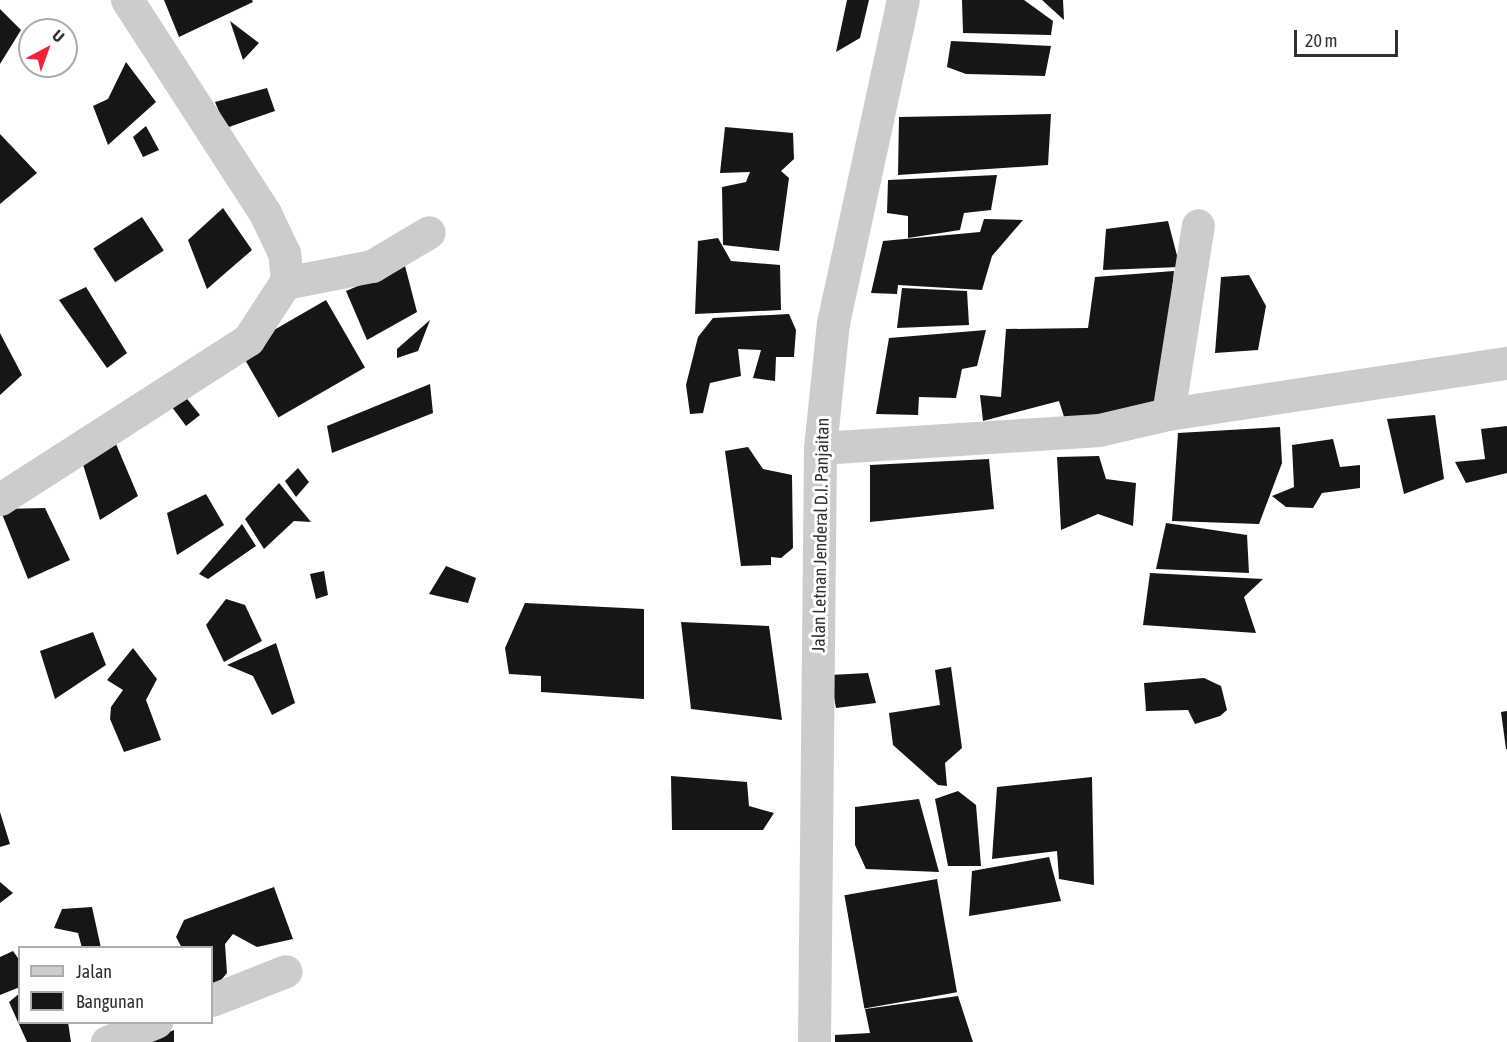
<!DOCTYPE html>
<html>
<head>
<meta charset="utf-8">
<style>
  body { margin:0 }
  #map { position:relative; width:1507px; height:1042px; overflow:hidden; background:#fff; font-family:"Asap Condensed",sans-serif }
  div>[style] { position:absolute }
  .building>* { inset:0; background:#161616; transform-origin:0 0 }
  .minor>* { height:33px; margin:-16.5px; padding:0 16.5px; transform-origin:16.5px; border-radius:16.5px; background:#ccc }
  .tertiary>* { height:33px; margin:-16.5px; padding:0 16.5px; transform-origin:16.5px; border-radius:16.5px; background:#ccc }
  span { translate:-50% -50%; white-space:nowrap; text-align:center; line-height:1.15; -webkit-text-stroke:6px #fff; paint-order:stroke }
  .street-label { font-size:18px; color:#2f2f2f }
  .legend { position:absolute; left:18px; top:946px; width:195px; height:78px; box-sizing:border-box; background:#fff; border:2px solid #acacac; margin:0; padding:8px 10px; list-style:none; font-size:18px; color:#2f2f2f }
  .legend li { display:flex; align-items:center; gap:12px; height:30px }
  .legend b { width:30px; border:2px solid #acacac }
  .north { position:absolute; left:18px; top:18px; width:60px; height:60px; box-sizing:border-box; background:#fff; border:2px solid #acacac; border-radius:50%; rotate:41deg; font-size:16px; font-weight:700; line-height:24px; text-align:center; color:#2f2f2f }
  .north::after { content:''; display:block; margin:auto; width:21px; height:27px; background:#f42239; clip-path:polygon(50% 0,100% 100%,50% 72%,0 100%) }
  .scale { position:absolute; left:1294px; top:30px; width:104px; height:27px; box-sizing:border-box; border:3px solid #2f2f2f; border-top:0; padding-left:8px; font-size:18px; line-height:21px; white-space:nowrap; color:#2f2f2f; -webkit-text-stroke:4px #fff; paint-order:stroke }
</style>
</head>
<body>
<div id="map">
  <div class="building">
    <div style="clip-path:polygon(164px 0,252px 0,253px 2px,179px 37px)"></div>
    <div style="clip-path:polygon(847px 0,869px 0,860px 38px,836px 52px)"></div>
    <div style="clip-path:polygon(962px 0,1024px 0,1053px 21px,1051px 35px,963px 33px)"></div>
    <div style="clip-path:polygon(1042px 0,1063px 0,1064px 20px)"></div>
    <div style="clip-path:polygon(0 9px,21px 30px,0 64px)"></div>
    <div style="clip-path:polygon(230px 21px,259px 43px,243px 60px)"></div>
    <div style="clip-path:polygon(951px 41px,1051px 46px,1045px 76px,966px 74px,947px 67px)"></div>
    <div style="clip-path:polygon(126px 62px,156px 102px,108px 145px,93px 106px,108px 99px)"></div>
    <div style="clip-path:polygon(267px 88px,275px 111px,226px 128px,215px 102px)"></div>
    <div style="clip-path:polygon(1051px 114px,1048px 165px,898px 175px,899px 117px)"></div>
    <div style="clip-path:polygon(146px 126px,159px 150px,143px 157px,133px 137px)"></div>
    <div style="clip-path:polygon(725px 127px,793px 133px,794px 159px,781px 171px,789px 178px,779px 251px,723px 245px,722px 187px,746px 182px,750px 172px,720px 173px)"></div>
    <div style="clip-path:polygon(0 134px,37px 173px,0 204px)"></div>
    <div style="clip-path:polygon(997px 175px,991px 210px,964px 213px,960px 230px,908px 238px,908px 216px,887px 213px,888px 180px)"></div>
    <div style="clip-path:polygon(223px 208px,252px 250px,207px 289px,188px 240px)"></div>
    <div style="left:142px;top:217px;width:40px;height:58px;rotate:57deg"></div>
    <div style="clip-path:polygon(984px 219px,1023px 220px,992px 256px,982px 290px,898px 285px,897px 294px,871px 293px,883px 241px,980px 232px)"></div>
    <div style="clip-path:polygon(1168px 221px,1180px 267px,1103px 270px,1106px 229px)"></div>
    <div style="clip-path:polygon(718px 238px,731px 261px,780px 265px,781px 310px,695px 314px,698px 241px)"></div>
    <div style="clip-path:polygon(405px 266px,417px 312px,367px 340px,346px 291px)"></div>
    <div style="clip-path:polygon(1174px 271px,1161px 411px,1065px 420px,1059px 401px,983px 421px,980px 395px,1001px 397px,1006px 329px,1088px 328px,1095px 277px)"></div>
    <div style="clip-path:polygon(1249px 275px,1266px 306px,1258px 350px,1215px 353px,1221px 277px)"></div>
    <div style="clip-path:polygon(86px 287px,127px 353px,107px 368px,59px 300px)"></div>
    <div style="clip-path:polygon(902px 288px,967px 291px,969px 325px,897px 328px)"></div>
    <div style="left:326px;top:300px;width:78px;height:100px;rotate:60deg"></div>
    <div style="clip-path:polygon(789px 314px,796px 330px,794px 357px,776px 357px,775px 381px,753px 378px,761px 350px,738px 349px,741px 376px,710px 383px,703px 413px,690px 414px,686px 385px,698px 337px,713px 318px)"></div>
    <div style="clip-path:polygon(430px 320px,418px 351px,397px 358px,397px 349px)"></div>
    <div style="clip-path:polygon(986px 330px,977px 366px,962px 369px,956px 398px,919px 397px,918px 415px,876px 414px,889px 338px)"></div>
    <div style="clip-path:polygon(0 333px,22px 375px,0 395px)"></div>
    <div style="clip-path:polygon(430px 384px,433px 413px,332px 453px,327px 426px)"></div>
    <div style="clip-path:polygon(184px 395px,200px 415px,186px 426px,169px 403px)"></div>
    <div style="clip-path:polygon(1435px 415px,1444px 479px,1404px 494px,1387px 419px)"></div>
    <div style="clip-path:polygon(1507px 426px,1507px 473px,1466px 483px,1455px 462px,1485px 459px,1481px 429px)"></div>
    <div style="clip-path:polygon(1280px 427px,1282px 463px,1259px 524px,1172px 521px,1178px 433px)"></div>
    <div style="clip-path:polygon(113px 437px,138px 496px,100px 520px,81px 458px)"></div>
    <div style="clip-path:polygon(1333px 439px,1340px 467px,1360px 465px,1360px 488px,1322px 493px,1313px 508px,1286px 507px,1272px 496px,1294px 487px,1292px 445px)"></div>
    <div style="clip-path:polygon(748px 447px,763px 469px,792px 475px,793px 548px,781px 558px,771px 557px,771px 565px,741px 566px,725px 451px)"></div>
    <div style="clip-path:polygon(1099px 456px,1106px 479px,1136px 483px,1133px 526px,1098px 514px,1061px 530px,1057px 457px)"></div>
    <div style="clip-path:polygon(989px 459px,994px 509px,870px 522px,870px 465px)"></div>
    <div style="clip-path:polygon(298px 468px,309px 482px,296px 497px,285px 481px)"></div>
    <div style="clip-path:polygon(279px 483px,311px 522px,294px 521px,264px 549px,245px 519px)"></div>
    <div style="clip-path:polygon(206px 494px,224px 525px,177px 555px,167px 513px)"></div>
    <div style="clip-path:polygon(45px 508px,70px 560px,28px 579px,0 509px)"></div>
    <div style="clip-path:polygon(1166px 523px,1247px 535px,1249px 573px,1156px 569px)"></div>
    <div style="clip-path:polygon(242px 524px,256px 546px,208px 579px,199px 574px)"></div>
    <div style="clip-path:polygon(446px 566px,476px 578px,468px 603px,429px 594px)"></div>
    <div style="clip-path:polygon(324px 571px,328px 595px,316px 599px,310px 574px)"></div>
    <div style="clip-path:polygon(1150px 573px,1263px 579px,1244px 597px,1256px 633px,1143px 625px)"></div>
    <div style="clip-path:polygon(226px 599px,245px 605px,262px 641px,224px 662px,206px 625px)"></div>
    <div style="clip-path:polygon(525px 603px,644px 609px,644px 699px,541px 692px,541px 676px,509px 674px,505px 648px)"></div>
    <div style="clip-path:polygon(681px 622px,769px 626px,782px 720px,691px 709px)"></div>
    <div style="clip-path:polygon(93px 632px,106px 665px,55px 699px,40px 651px)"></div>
    <div style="clip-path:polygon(276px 643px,295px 703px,272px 715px,253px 676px,227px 665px)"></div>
    <div style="clip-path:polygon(133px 648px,157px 679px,146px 700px,161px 740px,124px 752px,110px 719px,111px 707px,123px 690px,107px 680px)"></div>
    <div style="clip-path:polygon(951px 667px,962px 748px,945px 763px,947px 786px,938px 785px,893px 745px,889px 713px,940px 705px,935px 670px)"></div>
    <div style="clip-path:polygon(868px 673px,876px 703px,836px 708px,830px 675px)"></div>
    <div style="clip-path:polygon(1204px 678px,1221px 686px,1227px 710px,1220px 716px,1195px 724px,1188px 710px,1146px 711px,1144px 683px)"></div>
    <div style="clip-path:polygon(1507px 711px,1507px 749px,1506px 749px,1501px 712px)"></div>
    <div style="clip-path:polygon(671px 776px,747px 782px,749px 806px,774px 813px,763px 830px,672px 830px)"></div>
    <div style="clip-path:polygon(1092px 777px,1094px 885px,1059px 879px,1057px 851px,992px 859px,997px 787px)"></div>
    <div style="clip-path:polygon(958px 791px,976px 805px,981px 866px,948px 866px,935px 799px)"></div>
    <div style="clip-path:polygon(919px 799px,939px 872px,866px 869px,855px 845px,855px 807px)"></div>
    <div style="clip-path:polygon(0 812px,10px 844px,0 847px)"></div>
    <div style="clip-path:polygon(1049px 857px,1061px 901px,969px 916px,972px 871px)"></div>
    <div style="left:937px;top:879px;width:115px;height:94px;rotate:80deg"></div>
    <div style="clip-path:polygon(0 882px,13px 893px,0 903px)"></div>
    <div style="clip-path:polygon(274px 887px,293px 939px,257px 947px,233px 934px,225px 944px,227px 973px,212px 991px,212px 948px,182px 948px,176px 937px,184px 920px)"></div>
    <div style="clip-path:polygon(92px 907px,101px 948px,82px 948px,78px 933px,54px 928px,62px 909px)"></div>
    <div style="clip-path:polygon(13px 951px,20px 961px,20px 987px,0 995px,0 957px)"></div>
    <div style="clip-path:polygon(20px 993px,20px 1022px,68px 1022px,71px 1042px,27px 1042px,9px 1002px)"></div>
    <div style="clip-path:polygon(958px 996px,973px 1042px,835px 1042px,835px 1035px,870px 1033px,865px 1009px)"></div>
    <div style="clip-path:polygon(174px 1030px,174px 1042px,145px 1042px)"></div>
  </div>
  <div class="minor">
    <div style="left:285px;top:283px;width:89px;rotate:-11.1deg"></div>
    <div style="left:372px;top:266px;width:66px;rotate:-30.8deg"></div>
    <div style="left:1168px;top:414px;width:191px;rotate:-81deg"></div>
    <div style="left:820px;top:448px;width:280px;rotate:-3.7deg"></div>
    <div style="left:1099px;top:430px;width:71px;rotate:-13.1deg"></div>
    <div style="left:1168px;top:414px;width:343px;rotate:-8.6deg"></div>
    <div style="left:0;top:499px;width:295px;rotate:-32.7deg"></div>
    <div style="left:248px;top:340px;width:72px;rotate:-57deg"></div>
    <div style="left:287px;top:280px;width:27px;rotate:-96deg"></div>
    <div style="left:284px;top:253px;width:44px;rotate:-115.4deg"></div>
    <div style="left:265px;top:213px;width:254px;rotate:-122.9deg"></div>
    <div style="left:212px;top:1000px;width:79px;rotate:-21.4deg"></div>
    <div style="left:107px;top:1042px;width:53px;rotate:-22.2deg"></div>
  </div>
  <div class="tertiary">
    <div style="left:814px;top:1042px;width:594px;rotate:-89.42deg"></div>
    <div style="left:820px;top:448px;width:126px;rotate:-84.1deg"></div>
    <div style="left:833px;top:323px;width:330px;rotate:-77.8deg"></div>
  </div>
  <div class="street-label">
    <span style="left:821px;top:535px;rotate:-89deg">Jalan Letnan Jenderal D.I. Panjaitan</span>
  </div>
  <ul class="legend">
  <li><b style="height:8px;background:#ccc"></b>Jalan</li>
  <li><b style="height:16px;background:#161616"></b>Bangunan</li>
  </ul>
  <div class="north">U</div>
  <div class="scale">20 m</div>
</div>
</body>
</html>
